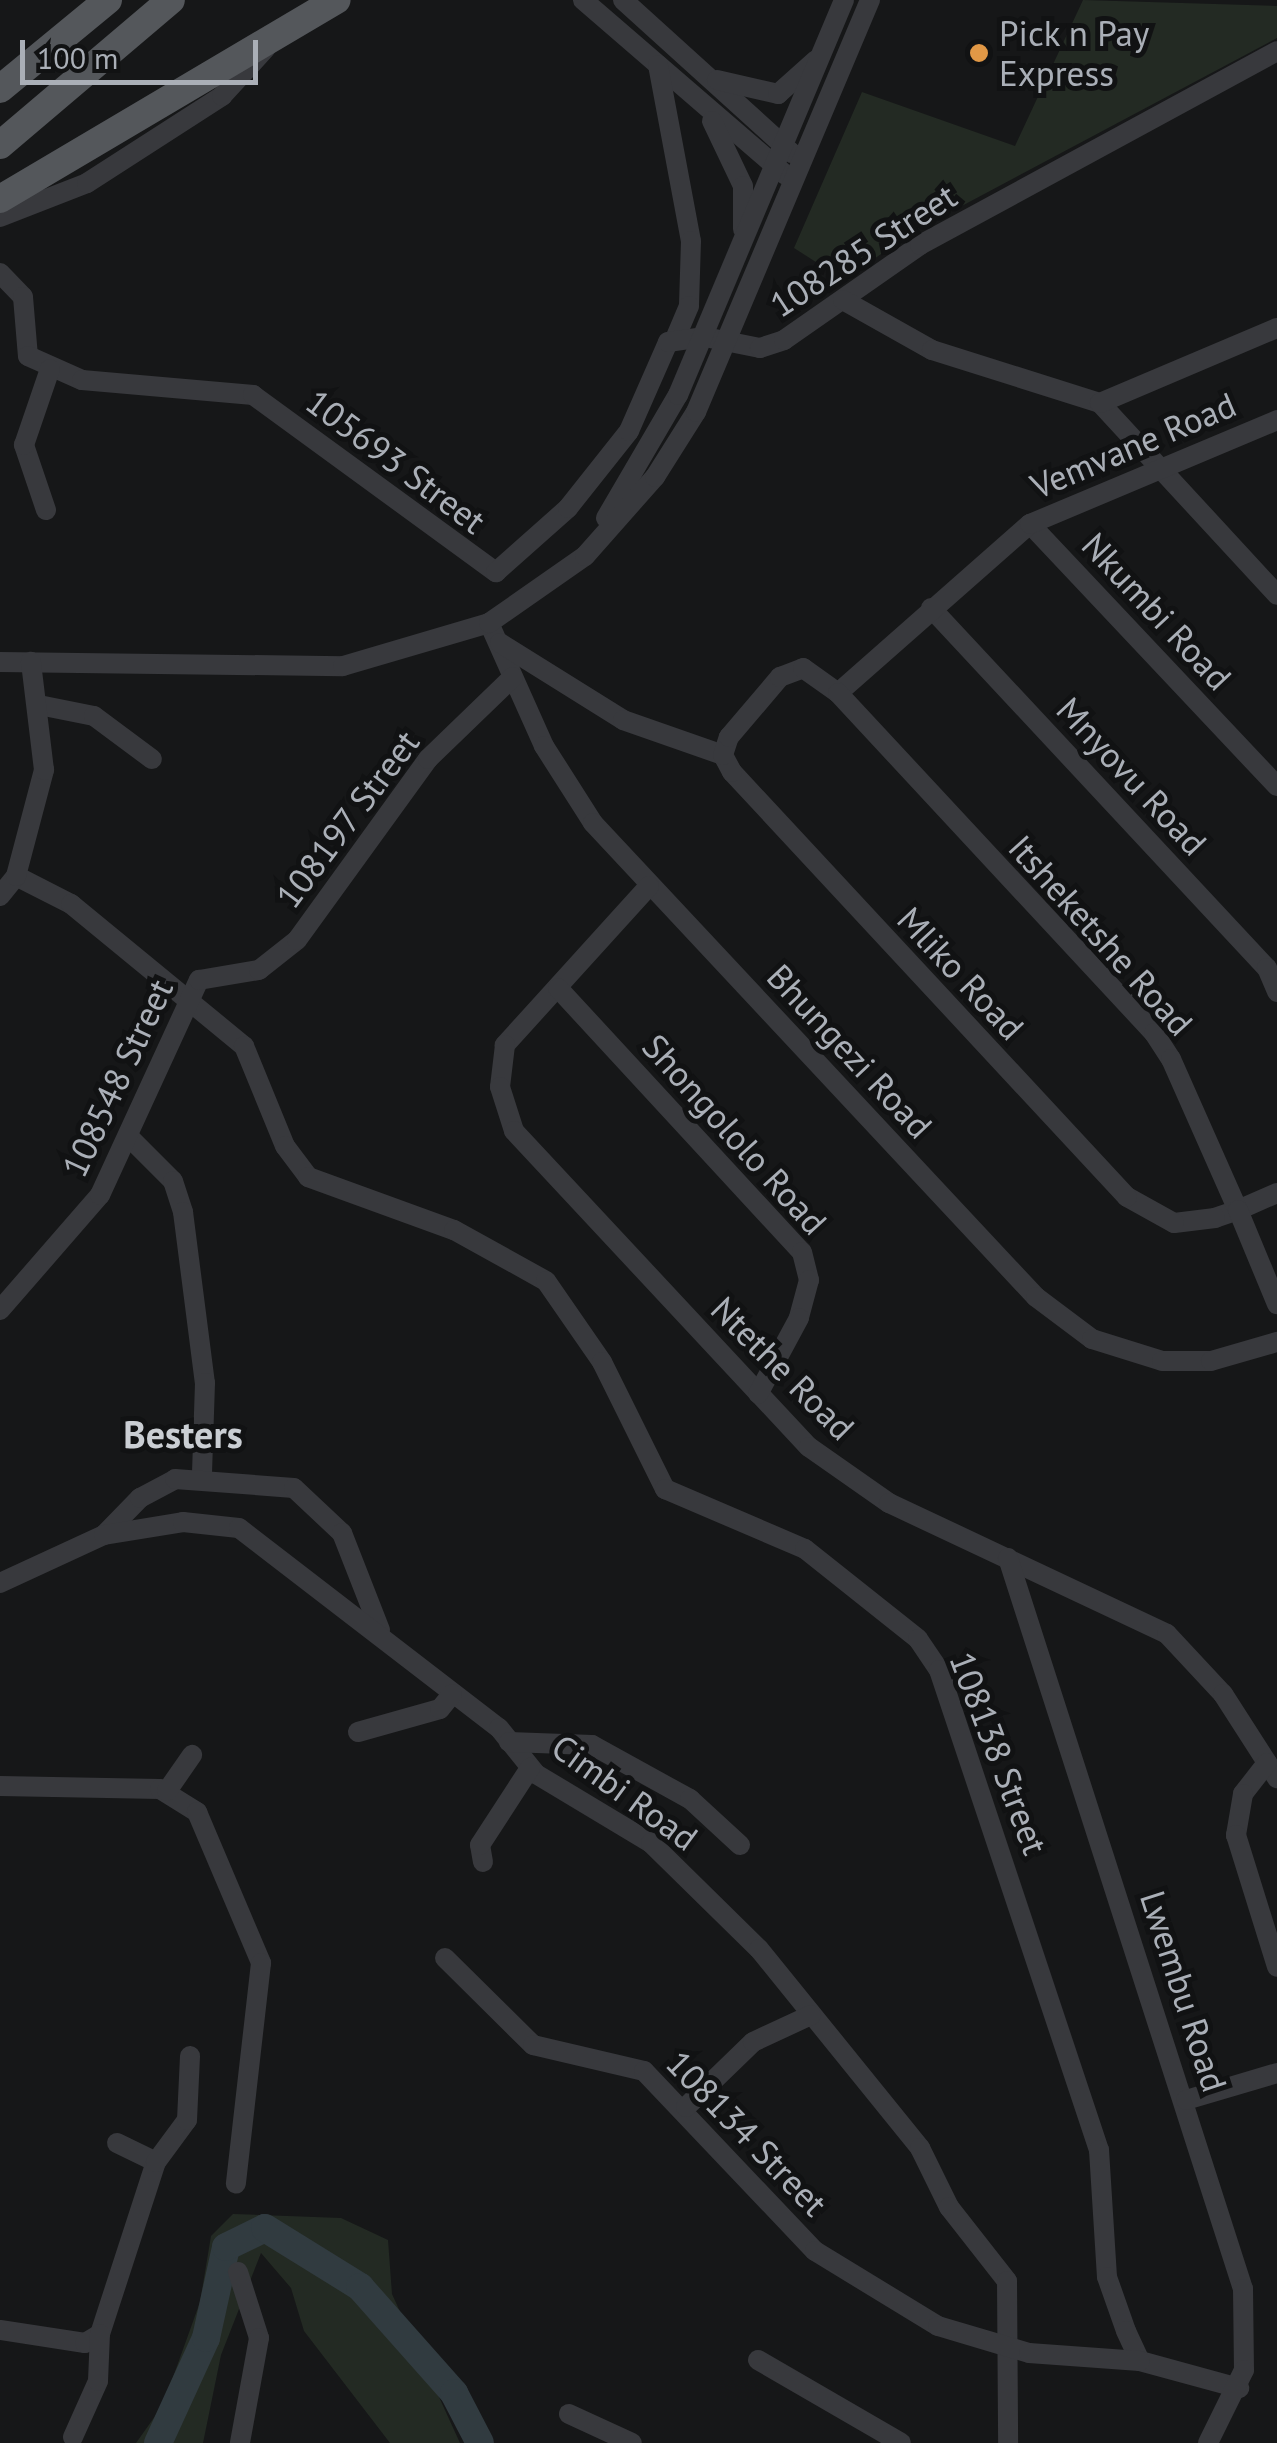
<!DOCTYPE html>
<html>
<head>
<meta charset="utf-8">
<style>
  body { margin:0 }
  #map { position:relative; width:1277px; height:2443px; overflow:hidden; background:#161718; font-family:"PT Sans",sans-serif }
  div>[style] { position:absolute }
  .green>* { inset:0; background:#232a23 }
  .river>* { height:28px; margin:-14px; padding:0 14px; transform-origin:14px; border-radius:14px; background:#313b40 }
  .minor>* { height:20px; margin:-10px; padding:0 10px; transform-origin:10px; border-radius:10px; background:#38393d }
  .major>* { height:28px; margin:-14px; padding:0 14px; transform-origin:14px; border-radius:14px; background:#54575b }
  .dots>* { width:28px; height:28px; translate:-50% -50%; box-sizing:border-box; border:5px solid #111213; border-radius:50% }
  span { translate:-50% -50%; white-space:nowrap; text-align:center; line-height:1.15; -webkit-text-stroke:10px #111213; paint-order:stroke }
  .poi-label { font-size:35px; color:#aaafb7 }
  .left { translate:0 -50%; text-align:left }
  .street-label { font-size:35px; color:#aaafb7 }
  .neighbourhood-label { font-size:38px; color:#caced3; font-weight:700 }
  .scale { position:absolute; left:20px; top:40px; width:238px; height:45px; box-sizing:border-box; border:5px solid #aaafb7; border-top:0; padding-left:12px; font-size:30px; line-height:35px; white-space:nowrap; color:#aaafb7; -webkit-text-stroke:8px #111213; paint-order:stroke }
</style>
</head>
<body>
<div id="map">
  <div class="green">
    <div style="clip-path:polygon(1083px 0,1277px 6px,1277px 38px,911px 233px,844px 280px,794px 248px,862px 92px,1015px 146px)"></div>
    <div style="clip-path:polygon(233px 2214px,341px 2218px,388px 2240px,392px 2294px,460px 2443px,390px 2443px,304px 2331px,291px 2288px,261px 2253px,221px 2355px,203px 2443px,136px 2443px,163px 2405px,200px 2302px,211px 2236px)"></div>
  </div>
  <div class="river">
    <div style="left:158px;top:2443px;width:115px;rotate:-65.4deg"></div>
    <div style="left:206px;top:2338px;width:93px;rotate:-77.6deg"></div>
    <div style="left:226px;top:2247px;width:43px;rotate:-26deg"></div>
    <div style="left:265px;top:2228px;width:112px;rotate:31.8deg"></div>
    <div style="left:360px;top:2287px;width:142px;rotate:48.4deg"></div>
    <div style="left:454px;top:2393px;width:56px;rotate:62.5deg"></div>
  </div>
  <div class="minor">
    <div style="left:583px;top:0;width:268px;rotate:40.8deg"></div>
    <div style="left:623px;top:0;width:228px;rotate:42.2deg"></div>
    <div style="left:658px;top:65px;width:179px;rotate:79.4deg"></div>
    <div style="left:691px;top:241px;width:65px;rotate:91.8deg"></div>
    <div style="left:689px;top:306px;width:36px;rotate:113deg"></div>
    <div style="left:717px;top:80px;width:63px;rotate:12.9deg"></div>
    <div style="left:778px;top:94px;width:51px;rotate:-41.8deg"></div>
    <div style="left:712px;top:121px;width:72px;rotate:64.5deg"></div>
    <div style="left:743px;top:186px;width:43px;rotate:90deg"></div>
    <div style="left:0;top:217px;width:93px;rotate:-21.3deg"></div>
    <div style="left:87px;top:183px;width:161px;rotate:-32.8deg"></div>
    <div style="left:222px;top:96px;width:64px;rotate:-47.5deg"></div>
    <div style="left:0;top:273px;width:33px;rotate:46deg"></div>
    <div style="left:23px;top:297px;width:59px;rotate:85.2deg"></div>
    <div style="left:28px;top:356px;width:59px;rotate:24deg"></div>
    <div style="left:82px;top:380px;width:172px;rotate:5deg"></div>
    <div style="left:253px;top:395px;width:301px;rotate:36.1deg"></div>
    <div style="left:496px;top:572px;width:96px;rotate:-41.6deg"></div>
    <div style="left:568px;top:508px;width:98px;rotate:-51.6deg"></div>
    <div style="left:629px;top:431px;width:97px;rotate:-66.3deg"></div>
    <div style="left:668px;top:342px;width:37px;rotate:-8deg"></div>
    <div style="left:705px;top:337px;width:56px;rotate:11.3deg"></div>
    <div style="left:760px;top:348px;width:25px;rotate:-18deg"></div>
    <div style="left:784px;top:340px;width:166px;rotate:-34.9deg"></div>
    <div style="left:920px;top:245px;width:406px;rotate:-28.5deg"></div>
    <div style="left:843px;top:300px;width:102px;rotate:29.3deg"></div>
    <div style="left:932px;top:350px;width:176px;rotate:17.5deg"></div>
    <div style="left:1100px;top:403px;width:261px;rotate:47.3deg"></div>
    <div style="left:1100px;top:403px;width:192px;rotate:-23deg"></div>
    <div style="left:46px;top:510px;width:69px;rotate:-108.7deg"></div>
    <div style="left:24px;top:445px;width:80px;rotate:-71.1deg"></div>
    <div style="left:606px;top:518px;width:143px;rotate:-59.7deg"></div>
    <div style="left:678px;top:395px;width:428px;rotate:-67.2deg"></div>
    <div style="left:1030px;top:524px;width:360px;rotate:46.7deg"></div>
    <div style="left:931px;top:608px;width:492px;rotate:47deg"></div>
    <div style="left:1267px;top:968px;width:26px;rotate:67deg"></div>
    <div style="left:489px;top:623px;width:135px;rotate:65.9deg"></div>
    <div style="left:544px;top:746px;width:91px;rotate:57.5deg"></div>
    <div style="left:593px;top:823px;width:649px;rotate:46.94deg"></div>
    <div style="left:1036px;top:1297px;width:70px;rotate:36.9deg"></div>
    <div style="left:1092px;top:1339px;width:73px;rotate:17.4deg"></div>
    <div style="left:1162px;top:1361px;width:49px"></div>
    <div style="left:1211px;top:1361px;width:69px;rotate:-16.1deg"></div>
    <div style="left:500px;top:643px;width:145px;rotate:32deg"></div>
    <div style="left:623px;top:720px;width:106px;rotate:19.3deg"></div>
    <div style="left:0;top:662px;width:343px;rotate:0.7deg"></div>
    <div style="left:343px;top:666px;width:152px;rotate:-16.4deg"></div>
    <div style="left:489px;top:623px;width:117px;rotate:-34.9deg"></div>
    <div style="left:585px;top:556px;width:106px;rotate:-48.5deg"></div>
    <div style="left:655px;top:477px;width:77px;rotate:-57.8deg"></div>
    <div style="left:696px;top:412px;width:447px;rotate:-67.1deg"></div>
    <div style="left:838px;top:693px;width:256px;rotate:-41.4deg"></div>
    <div style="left:1030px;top:524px;width:268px;rotate:-22.8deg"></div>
    <div style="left:39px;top:705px;width:56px;rotate:11.3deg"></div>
    <div style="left:94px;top:716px;width:72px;rotate:36.6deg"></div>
    <div style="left:16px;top:876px;width:62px;rotate:27deg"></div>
    <div style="left:71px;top:904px;width:224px;rotate:39.4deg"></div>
    <div style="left:244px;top:1046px;width:108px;rotate:67.7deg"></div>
    <div style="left:285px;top:1146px;width:39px;rotate:53deg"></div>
    <div style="left:308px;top:1177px;width:155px;rotate:20deg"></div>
    <div style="left:454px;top:1230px;width:105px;rotate:29deg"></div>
    <div style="left:546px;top:1281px;width:98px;rotate:55.3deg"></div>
    <div style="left:602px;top:1362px;width:142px;rotate:63.6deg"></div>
    <div style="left:665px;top:1489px;width:152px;rotate:23.2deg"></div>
    <div style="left:805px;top:1549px;width:144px;rotate:38.5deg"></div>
    <div style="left:918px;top:1639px;width:37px;rotate:56deg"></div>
    <div style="left:939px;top:1670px;width:506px;rotate:71.57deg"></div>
    <div style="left:1099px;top:2150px;width:127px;rotate:86.4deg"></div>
    <div style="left:1107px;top:2277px;width:57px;rotate:70.6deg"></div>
    <div style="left:1126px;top:2331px;width:33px;rotate:65deg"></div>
    <div style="left:1140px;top:2361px;width:103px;rotate:15.3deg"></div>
    <div style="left:649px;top:886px;width:215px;rotate:132.2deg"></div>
    <div style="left:505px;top:1045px;width:42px;rotate:96.8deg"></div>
    <div style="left:500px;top:1087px;width:46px;rotate:72.3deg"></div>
    <div style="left:514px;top:1131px;width:432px;rotate:47deg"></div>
    <div style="left:809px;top:1447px;width:98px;rotate:35deg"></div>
    <div style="left:889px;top:1503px;width:307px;rotate:25.2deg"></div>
    <div style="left:1167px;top:1634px;width:82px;rotate:47deg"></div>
    <div style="left:1223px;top:1694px;width:100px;rotate:57.3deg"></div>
    <div style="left:0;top:896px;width:26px;rotate:-51deg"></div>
    <div style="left:16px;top:876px;width:110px;rotate:-75.2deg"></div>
    <div style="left:44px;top:770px;width:109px;rotate:-96.9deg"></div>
    <div style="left:558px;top:988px;width:359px;rotate:47.3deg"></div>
    <div style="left:802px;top:1252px;width:29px;rotate:76deg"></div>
    <div style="left:809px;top:1280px;width:39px;rotate:105deg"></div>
    <div style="left:799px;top:1318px;width:86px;rotate:118.3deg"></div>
    <div style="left:131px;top:1139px;width:59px;rotate:45deg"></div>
    <div style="left:173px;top:1181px;width:33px;rotate:72deg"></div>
    <div style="left:183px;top:1212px;width:172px;rotate:82.7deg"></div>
    <div style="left:205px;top:1383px;width:92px;rotate:91.9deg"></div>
    <div style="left:1277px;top:1193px;width:43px;rotate:156.4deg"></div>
    <div style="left:1238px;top:1210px;width:24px;rotate:161deg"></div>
    <div style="left:1215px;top:1218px;width:41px;rotate:173deg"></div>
    <div style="left:1174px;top:1223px;width:54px;rotate:-151deg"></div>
    <div style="left:1127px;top:1197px;width:580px;rotate:-132.9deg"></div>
    <div style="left:732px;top:772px;width:19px;rotate:-118deg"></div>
    <div style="left:723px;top:755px;width:19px;rotate:-72deg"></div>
    <div style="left:729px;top:737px;width:79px;rotate:-49.6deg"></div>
    <div style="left:780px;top:677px;width:25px;rotate:-21deg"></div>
    <div style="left:803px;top:668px;width:43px;rotate:35.5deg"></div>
    <div style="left:838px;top:693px;width:464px;rotate:47.1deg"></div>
    <div style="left:1154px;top:1033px;width:31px;rotate:57deg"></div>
    <div style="left:1171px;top:1059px;width:165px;rotate:66.1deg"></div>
    <div style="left:1238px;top:1210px;width:102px;rotate:67.5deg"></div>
    <div style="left:0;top:1310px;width:152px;rotate:-49deg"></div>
    <div style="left:100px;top:1195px;width:237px;rotate:-65.3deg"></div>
    <div style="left:199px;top:980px;width:61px;rotate:-9.5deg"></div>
    <div style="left:259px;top:970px;width:48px;rotate:-38.3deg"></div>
    <div style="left:297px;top:940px;width:223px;rotate:-54.1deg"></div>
    <div style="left:428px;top:759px;width:118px;rotate:-44deg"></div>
    <div style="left:104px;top:1535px;width:52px;rotate:-45.8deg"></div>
    <div style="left:140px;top:1498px;width:40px;rotate:-28deg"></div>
    <div style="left:175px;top:1479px;width:119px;rotate:4.3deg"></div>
    <div style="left:294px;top:1488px;width:66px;rotate:43.2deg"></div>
    <div style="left:342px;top:1533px;width:104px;rotate:68.6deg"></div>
    <div style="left:1008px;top:1558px;width:768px;rotate:72.18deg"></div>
    <div style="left:1243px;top:2289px;width:81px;rotate:89.3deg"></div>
    <div style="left:1244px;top:2370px;width:81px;rotate:116.3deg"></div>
    <div style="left:0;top:1583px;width:115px;rotate:-24.8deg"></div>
    <div style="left:104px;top:1535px;width:80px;rotate:-9.3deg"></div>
    <div style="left:183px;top:1522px;width:56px;rotate:6.1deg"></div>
    <div style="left:239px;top:1528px;width:328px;rotate:37.6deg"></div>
    <div style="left:499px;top:1728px;width:59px;rotate:51.2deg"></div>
    <div style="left:536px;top:1774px;width:134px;rotate:31deg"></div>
    <div style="left:651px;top:1843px;width:151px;rotate:44.5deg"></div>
    <div style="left:759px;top:1949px;width:256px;rotate:51deg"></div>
    <div style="left:920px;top:2148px;width:66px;rotate:63.8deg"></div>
    <div style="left:949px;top:2207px;width:94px;rotate:51.9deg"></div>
    <div style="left:1007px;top:2281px;width:162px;rotate:89.6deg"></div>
    <div style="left:358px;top:1732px;width:85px;rotate:-15.7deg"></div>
    <div style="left:440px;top:1709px;width:19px;rotate:-51deg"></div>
    <div style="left:509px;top:1742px;width:83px;rotate:2.1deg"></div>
    <div style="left:592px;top:1745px;width:112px;rotate:28.9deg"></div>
    <div style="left:690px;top:1799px;width:68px;rotate:42.6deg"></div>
    <div style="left:1267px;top:1763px;width:39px;rotate:128deg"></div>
    <div style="left:1243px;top:1794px;width:42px;rotate:99.7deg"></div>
    <div style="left:1236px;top:1835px;width:138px;rotate:72.7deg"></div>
    <div style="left:0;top:1786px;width:160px;rotate:1.1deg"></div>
    <div style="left:160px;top:1789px;width:44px;rotate:31.9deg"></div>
    <div style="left:197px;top:1812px;width:164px;rotate:67deg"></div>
    <div style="left:261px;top:1963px;width:222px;rotate:96.5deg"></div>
    <div style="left:167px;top:1791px;width:44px;rotate:-55.2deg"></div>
    <div style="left:483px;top:1862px;width:17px;rotate:-100deg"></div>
    <div style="left:480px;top:1845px;width:92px;rotate:-57deg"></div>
    <div style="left:445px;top:1958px;width:124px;rotate:44.7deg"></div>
    <div style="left:533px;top:2045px;width:114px;rotate:13.2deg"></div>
    <div style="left:644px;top:2071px;width:248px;rotate:46.5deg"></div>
    <div style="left:815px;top:2251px;width:144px;rotate:31.4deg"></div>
    <div style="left:938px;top:2326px;width:95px;rotate:16.5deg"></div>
    <div style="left:1029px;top:2353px;width:111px;rotate:4.1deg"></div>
    <div style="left:1186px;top:2100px;width:95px;rotate:-16.5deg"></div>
    <div style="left:686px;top:2107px;width:93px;rotate:-44.1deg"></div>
    <div style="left:753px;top:2042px;width:64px;rotate:-25deg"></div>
    <div style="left:117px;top:2143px;width:43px;rotate:26deg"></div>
    <div style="left:238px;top:2272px;width:69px;rotate:72.3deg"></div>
    <div style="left:259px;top:2338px;width:107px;rotate:100.3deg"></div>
    <div style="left:0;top:2330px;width:86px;rotate:8.7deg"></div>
    <div style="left:85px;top:2343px;width:17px;rotate:-31deg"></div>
    <div style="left:100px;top:2334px;width:181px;rotate:-72deg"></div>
    <div style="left:156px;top:2162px;width:52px;rotate:-53.6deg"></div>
    <div style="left:187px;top:2120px;width:64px;rotate:-87.3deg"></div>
    <div style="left:758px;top:2360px;width:165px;rotate:30.1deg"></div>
    <div style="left:569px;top:2414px;width:69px;rotate:24.7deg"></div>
    <div style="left:73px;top:2437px;width:61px;rotate:-65.9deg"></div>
    <div style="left:98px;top:2381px;width:47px;rotate:-87.6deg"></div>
  </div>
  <div class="major">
    <div style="left:0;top:89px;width:140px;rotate:-39.5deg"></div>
    <div style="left:0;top:145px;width:224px;rotate:-40.3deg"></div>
    <div style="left:0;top:199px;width:391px;rotate:-30.6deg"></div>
  </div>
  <div class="dots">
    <div style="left:979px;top:53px;background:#e19846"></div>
  </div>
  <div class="poi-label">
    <span class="left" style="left:999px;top:53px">Pick n Pay<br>Express</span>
  </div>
  <div class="street-label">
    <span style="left:863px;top:250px;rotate:-33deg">108285 Street</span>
    <span style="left:1133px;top:445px;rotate:-23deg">Vemvane Road</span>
    <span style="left:396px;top:461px;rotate:37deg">105693 Street</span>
    <span style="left:1157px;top:611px;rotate:47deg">Nkumbi Road</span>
    <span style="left:1132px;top:776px;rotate:47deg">Mnyovu Road</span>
    <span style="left:347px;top:819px;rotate:-53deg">108197 Street</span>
    <span style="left:1101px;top:935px;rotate:48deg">Itsheketshe Road</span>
    <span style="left:961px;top:973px;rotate:47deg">Mliko Road</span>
    <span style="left:850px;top:1051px;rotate:47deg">Bhungezi Road</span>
    <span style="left:117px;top:1078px;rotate:-65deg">108548 Street</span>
    <span style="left:735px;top:1134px;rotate:48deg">Shongololo Road</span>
    <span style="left:783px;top:1368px;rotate:45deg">Ntethe Road</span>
    <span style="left:999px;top:1753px;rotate:69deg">108138 Street</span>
    <span style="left:625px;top:1792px;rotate:36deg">Cimbi Road</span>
    <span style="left:1184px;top:1991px;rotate:72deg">Lwembu Road</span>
    <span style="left:747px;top:2133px;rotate:46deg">108134 Street</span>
  </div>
  <div class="neighbourhood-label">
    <span style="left:183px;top:1434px">Besters</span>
  </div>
  <div class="scale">100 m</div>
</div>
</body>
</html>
